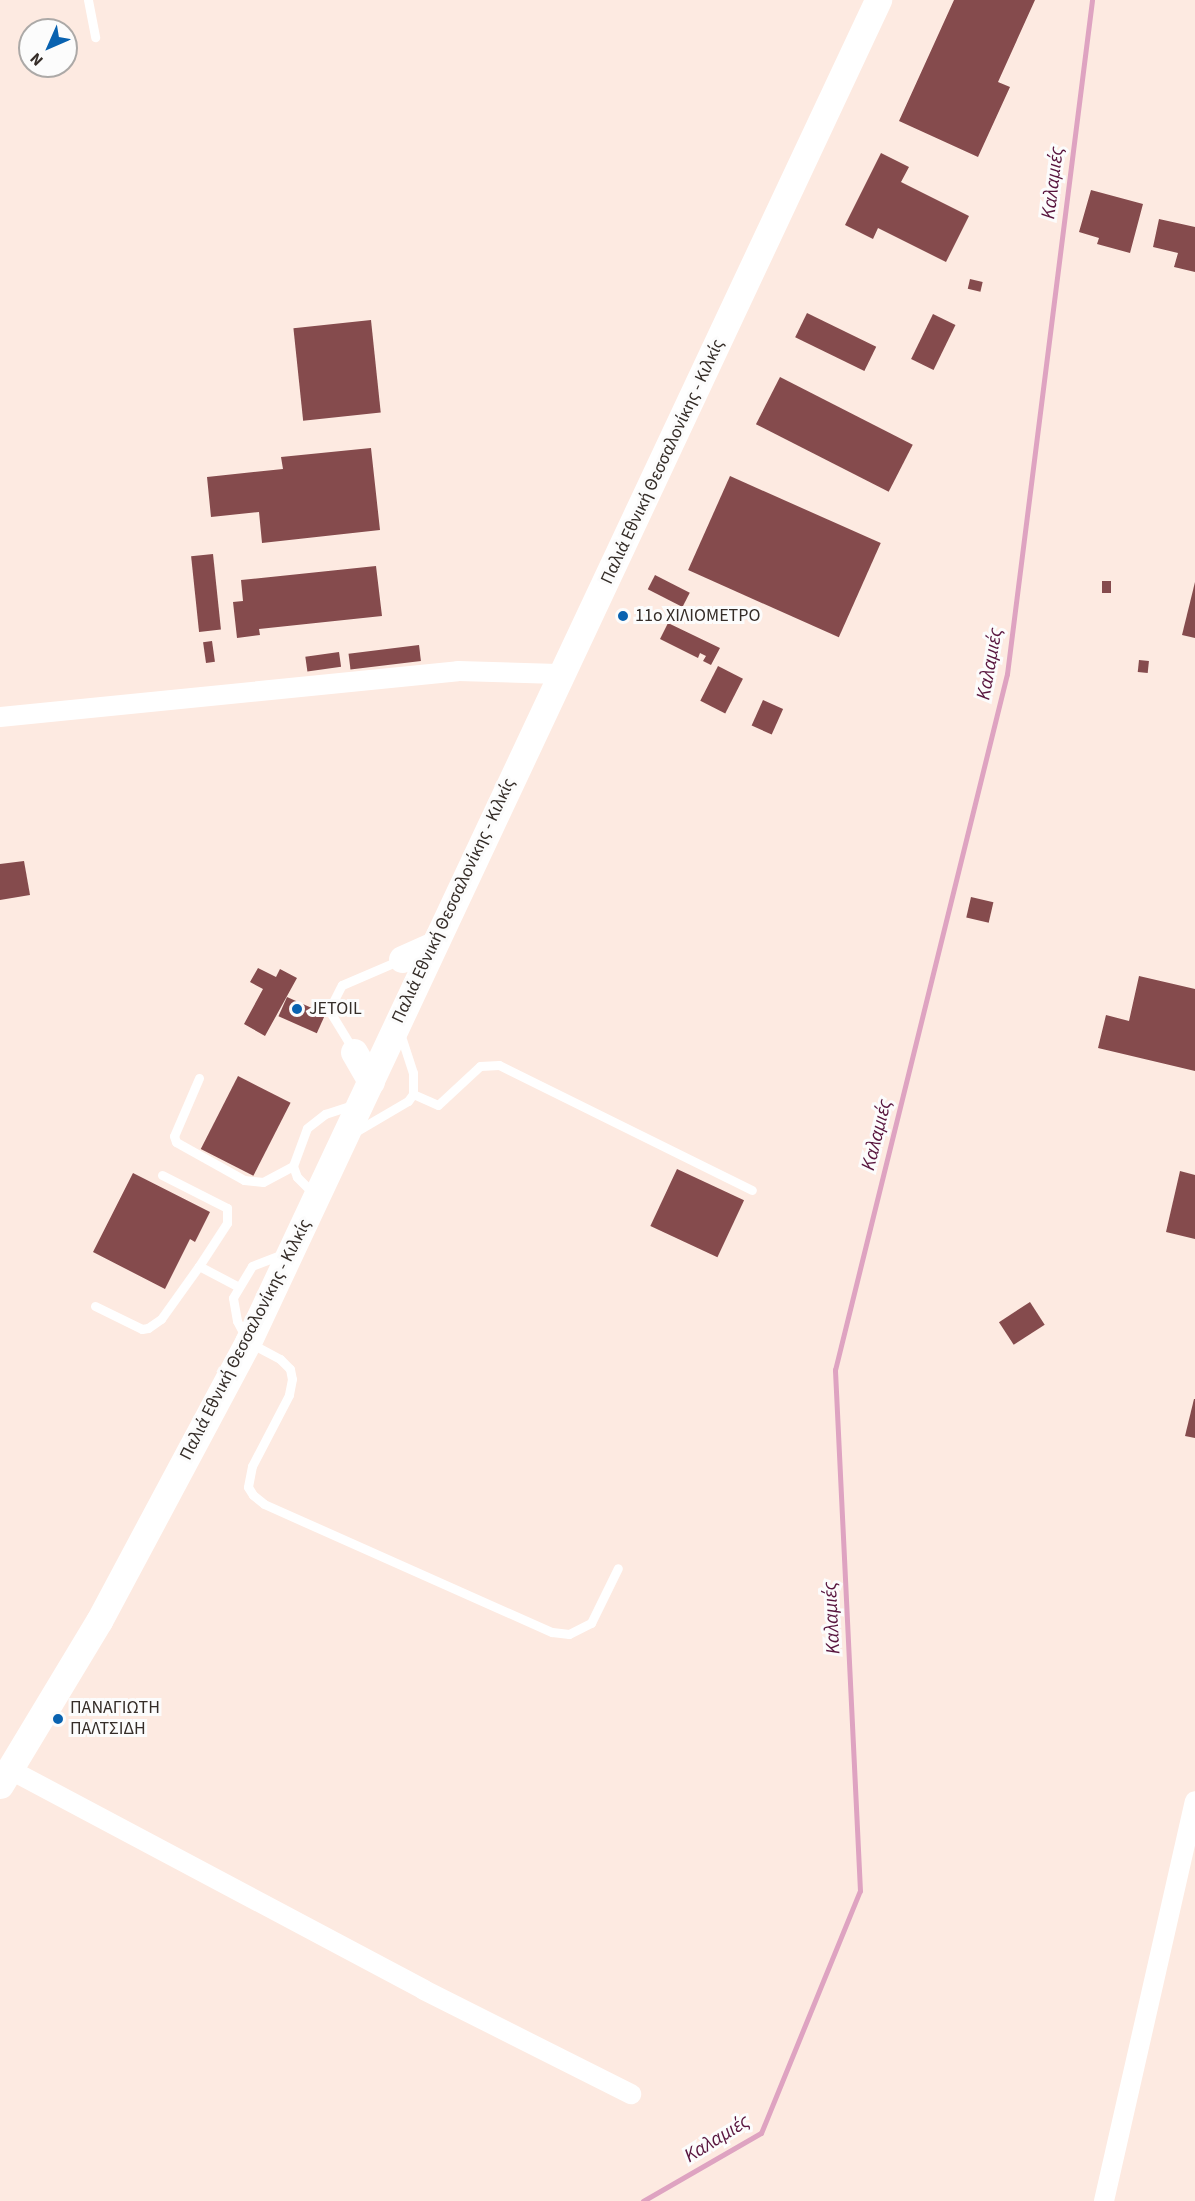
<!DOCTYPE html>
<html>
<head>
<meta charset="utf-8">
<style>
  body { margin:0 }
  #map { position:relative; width:1195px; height:2201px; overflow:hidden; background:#fdeae1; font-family:"Source Sans 3",sans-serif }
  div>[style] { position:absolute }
  .stream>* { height:5px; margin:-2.5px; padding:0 2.5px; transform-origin:2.5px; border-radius:2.5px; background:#dea3c1 }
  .building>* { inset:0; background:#854b4d; transform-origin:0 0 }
  .service>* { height:9px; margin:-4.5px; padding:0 4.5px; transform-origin:4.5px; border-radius:4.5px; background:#fff }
  .minor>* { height:20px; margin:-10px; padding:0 10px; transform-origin:10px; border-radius:10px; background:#fff }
  .secondary>* { height:27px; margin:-13.5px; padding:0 13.5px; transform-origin:13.5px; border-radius:13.5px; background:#fff }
  .dots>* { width:16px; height:16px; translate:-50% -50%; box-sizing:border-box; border:3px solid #fcfcfc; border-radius:50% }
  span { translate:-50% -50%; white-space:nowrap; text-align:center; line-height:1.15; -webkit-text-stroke:6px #fcfcfc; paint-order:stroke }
  .street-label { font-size:18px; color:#352d28 }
  .poi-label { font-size:18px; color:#352d28 }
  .left { translate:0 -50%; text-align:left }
  .water-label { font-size:20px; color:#58153e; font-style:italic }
  .north { position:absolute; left:18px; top:18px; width:60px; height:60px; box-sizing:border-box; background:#fcfcfc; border:2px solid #aca9a7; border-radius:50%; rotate:225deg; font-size:16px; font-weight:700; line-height:24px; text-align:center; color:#352d28 }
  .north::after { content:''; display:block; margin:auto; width:21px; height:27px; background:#0962b0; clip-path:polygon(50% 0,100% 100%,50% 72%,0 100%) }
</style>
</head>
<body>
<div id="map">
  <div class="stream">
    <div style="left:643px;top:2201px;width:136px;rotate:-30deg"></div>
    <div style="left:761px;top:2133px;width:261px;rotate:-67.8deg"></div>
    <div style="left:860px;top:1891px;width:522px;rotate:-92.75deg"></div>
    <div style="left:835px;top:1370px;width:717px;rotate:-76.12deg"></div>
    <div style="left:1007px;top:674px;width:679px;rotate:-82.81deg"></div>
  </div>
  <div class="building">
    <div style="clip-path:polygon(954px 0,1035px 0,998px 82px,1010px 87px,978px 157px,899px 121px)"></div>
    <div style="clip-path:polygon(881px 153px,909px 167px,901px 182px,969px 216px,946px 262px,878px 228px,873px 239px,845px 225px)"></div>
    <div style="clip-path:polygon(1091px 190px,1143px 204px,1130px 253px,1097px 244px,1099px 238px,1079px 232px)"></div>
    <div style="clip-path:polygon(1159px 219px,1195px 227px,1195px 272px,1174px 267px,1178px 253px,1153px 247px)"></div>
    <div style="left:970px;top:279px;width:13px;height:10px;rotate:13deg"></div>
    <div style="left:807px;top:313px;width:77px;height:27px;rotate:26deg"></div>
    <div style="left:933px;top:314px;width:25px;height:50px;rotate:26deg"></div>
    <div style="left:371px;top:320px;width:93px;height:78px;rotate:84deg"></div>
    <div style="left:780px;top:377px;width:149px;height:53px;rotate:27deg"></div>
    <div style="clip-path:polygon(371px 448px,380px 530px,262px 543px,259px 512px,211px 517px,207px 477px,283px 469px,281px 457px)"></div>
    <div style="left:730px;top:476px;width:165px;height:103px;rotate:24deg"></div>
    <div style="left:213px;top:554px;width:76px;height:22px;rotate:84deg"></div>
    <div style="clip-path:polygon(376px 566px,382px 616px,259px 629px,260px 635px,237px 638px,233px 602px,243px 601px,241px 580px)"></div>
    <div style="left:655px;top:575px;width:39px;height:16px;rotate:27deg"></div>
    <div style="left:1102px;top:581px;width:9px;height:12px"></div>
    <div style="clip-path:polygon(1195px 582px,1195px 638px,1182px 635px)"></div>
    <div style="clip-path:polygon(668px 623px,720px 648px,711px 665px,703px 661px,706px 656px,700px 653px,698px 658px,660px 639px)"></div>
    <div style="left:212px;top:641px;width:21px;height:9px;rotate:82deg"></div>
    <div style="left:419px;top:645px;width:16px;height:71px;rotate:83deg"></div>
    <div style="left:339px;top:652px;width:15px;height:34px;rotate:82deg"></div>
    <div style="left:1139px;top:660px;width:10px;height:12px;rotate:6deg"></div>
    <div style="left:718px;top:666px;width:28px;height:39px;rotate:27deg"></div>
    <div style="left:763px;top:700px;width:22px;height:28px;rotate:24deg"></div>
    <div style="clip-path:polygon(24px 861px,30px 895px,0 900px,0 864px)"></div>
    <div style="left:971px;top:897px;width:23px;height:21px;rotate:13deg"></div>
    <div style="clip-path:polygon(258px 968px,276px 977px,280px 969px,297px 978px,265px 1036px,244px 1024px,263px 989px,250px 982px)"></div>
    <div style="clip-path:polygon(1139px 976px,1195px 989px,1195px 1071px,1098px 1048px,1106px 1015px,1129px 1021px)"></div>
    <div style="left:287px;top:997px;width:42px;height:21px;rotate:24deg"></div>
    <div style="left:238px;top:1076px;width:59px;height:82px;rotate:27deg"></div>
    <div style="left:677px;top:1169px;width:74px;height:63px;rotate:25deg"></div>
    <div style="clip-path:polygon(1180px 1171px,1195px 1175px,1195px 1239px,1166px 1232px)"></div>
    <div style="clip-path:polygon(133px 1173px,210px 1212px,195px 1242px,190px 1239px,165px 1289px,93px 1252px)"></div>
    <div style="left:1030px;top:1302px;width:27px;height:37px;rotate:57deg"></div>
    <div style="clip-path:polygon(1194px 1399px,1195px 1399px,1195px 1438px,1185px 1436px)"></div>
  </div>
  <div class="service">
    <div style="left:88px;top:0;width:38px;rotate:79deg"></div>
    <div style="left:354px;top:1051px;width:48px;rotate:-121.4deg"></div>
    <div style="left:329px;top:1010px;width:28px;rotate:-63deg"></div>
    <div style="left:342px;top:985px;width:63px;rotate:-23.3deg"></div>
    <div style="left:199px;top:1078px;width:63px;rotate:113.3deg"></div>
    <div style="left:174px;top:1136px;width:6px;rotate:72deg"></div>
    <div style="left:176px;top:1142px;width:78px;rotate:29.2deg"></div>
    <div style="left:244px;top:1180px;width:19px;rotate:6deg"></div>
    <div style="left:263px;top:1182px;width:34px;rotate:-28deg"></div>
    <div style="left:413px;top:1094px;width:27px;rotate:24deg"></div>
    <div style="left:438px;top:1105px;width:57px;rotate:-42.9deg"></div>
    <div style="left:480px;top:1066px;width:19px;rotate:-3deg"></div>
    <div style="left:499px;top:1065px;width:282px;rotate:26.3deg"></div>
    <div style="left:355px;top:1132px;width:61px;rotate:-30.3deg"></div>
    <div style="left:408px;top:1101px;width:9px;rotate:-54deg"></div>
    <div style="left:413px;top:1094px;width:21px;rotate:-90deg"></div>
    <div style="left:413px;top:1073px;width:42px;rotate:-108deg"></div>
    <div style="left:162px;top:1175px;width:73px;rotate:26.9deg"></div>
    <div style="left:227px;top:1208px;width:15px;rotate:90deg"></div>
    <div style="left:227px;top:1223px;width:51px;rotate:123.1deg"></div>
    <div style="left:199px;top:1266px;width:43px;rotate:27.8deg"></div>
    <div style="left:313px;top:1193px;width:23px;rotate:-135deg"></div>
    <div style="left:297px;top:1177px;width:12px;rotate:-110deg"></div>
    <div style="left:293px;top:1166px;width:40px;rotate:-69.8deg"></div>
    <div style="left:307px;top:1128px;width:23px;rotate:-38deg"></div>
    <div style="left:325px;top:1114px;width:29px;rotate:-18deg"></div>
    <div style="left:283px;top:1254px;width:33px;rotate:159deg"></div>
    <div style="left:252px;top:1266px;width:37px;rotate:121deg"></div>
    <div style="left:233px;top:1298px;width:23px;rotate:80deg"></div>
    <div style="left:237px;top:1321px;width:24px;rotate:62deg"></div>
    <div style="left:248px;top:1342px;width:36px;rotate:28deg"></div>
    <div style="left:280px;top:1359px;width:14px;rotate:45deg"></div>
    <div style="left:290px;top:1369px;width:10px;rotate:79deg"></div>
    <div style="left:292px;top:1379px;width:16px;rotate:101deg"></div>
    <div style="left:289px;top:1395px;width:80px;rotate:117.5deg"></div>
    <div style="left:252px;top:1466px;width:21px;rotate:101deg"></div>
    <div style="left:248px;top:1487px;width:9px;rotate:58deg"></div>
    <div style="left:253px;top:1495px;width:14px;rotate:39deg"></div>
    <div style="left:264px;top:1504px;width:315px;rotate:24deg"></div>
    <div style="left:552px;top:1632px;width:17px;rotate:7deg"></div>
    <div style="left:569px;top:1634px;width:25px;rotate:-27deg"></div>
    <div style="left:591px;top:1623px;width:61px;rotate:-63.9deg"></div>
    <div style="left:95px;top:1306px;width:52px;rotate:26.1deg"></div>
    <div style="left:142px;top:1329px;width:6px;rotate:-9deg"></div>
    <div style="left:148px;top:1328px;width:16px;rotate:-35deg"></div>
    <div style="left:161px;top:1319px;width:65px;rotate:-54.4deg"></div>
  </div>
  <div class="minor">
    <div style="left:0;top:717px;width:460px;rotate:-5.7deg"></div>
    <div style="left:458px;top:671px;width:100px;rotate:1.7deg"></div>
    <div style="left:9px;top:1769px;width:470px;rotate:28deg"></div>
    <div style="left:424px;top:1990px;width:232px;rotate:26.7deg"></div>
    <div style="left:1104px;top:2201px;width:410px;rotate:-77.2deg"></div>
  </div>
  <div class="secondary">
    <div style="left:402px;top:959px;width:35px;rotate:-24deg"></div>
    <div style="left:354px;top:1052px;width:34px;rotate:60deg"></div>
    <div style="left:0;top:1785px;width:192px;rotate:-58.9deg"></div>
    <div style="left:99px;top:1621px;width:316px;rotate:-61.9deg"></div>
    <div style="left:248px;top:1342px;width:1483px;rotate:-64.85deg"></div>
  </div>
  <div class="dots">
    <div style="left:623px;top:616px;background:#0962b0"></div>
    <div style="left:297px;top:1009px;background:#0962b0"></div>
    <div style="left:58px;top:1719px;background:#0962b0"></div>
  </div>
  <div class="street-label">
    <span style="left:663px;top:462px;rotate:-65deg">Παλιά Εθνική Θεσσαλονίκης - Κιλκίς</span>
    <span style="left:454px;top:901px;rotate:-65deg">Παλιά Εθνική Θεσσαλονίκης - Κιλκίς</span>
    <span style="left:246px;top:1340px;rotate:-63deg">Παλιά Εθνική Θεσσαλονίκης - Κιλκίς</span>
  </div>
  <div class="poi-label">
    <span class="left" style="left:635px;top:616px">11ο ΧΙΛΙΟΜΕΤΡΟ</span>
    <span class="left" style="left:309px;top:1009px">JETOIL</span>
    <span class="left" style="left:70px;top:1719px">ΠΑΝΑΓΙΩΤΗ<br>ΠΑΛΤΣΙΔΗ</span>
  </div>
  <div class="water-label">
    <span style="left:1053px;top:183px;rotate:-83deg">Καλαμιές</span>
    <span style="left:990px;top:664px;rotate:-80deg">Καλαμιές</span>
    <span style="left:877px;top:1135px;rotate:-76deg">Καλαμιές</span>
    <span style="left:832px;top:1618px;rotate:-93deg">Καλαμιές</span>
    <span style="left:717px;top:2139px;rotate:-32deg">Καλαμιές</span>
  </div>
  <div class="north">N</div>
</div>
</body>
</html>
